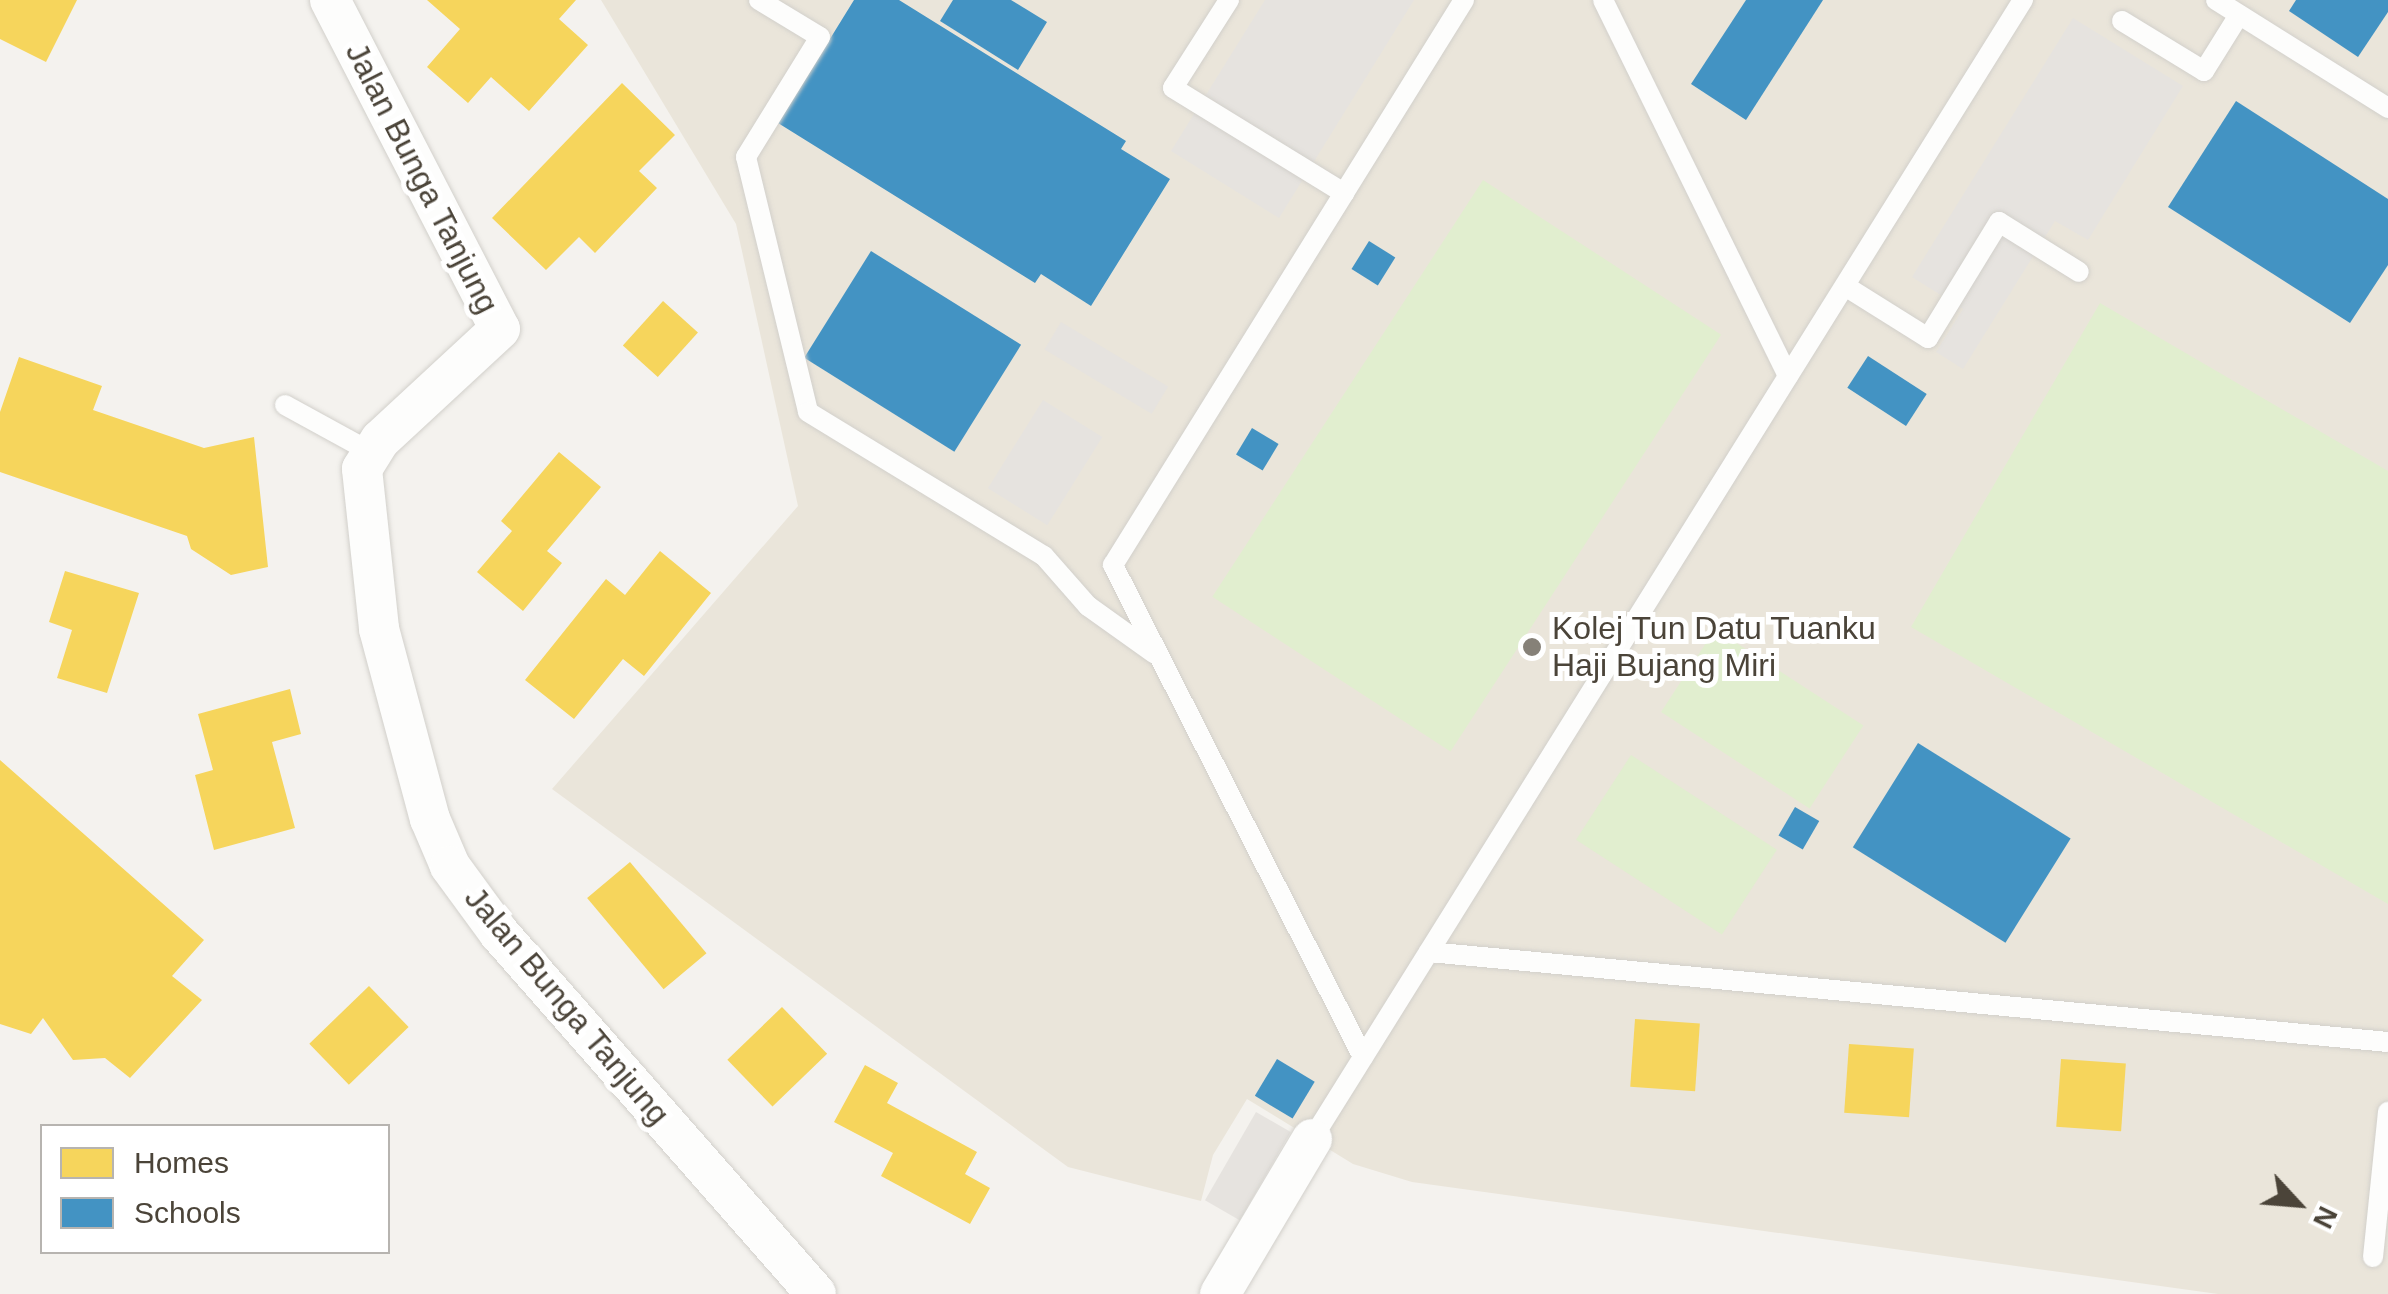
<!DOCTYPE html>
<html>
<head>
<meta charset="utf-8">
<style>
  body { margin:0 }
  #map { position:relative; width:2388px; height:1294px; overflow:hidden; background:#f4f2ee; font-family:Helvetica,sans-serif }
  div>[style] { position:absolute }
  .education>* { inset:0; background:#eae5da }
  .green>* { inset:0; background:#e1eecf; transform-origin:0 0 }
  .parking>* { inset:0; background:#e6e3df; transform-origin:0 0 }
  .homes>* { inset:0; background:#f6d55c; transform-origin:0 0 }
  .schools>* { inset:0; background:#4393c3; transform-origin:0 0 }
  .roads { filter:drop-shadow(0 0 2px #d2d0cb) drop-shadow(0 0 2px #d2d0cb) }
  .service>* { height:20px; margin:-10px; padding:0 10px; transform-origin:10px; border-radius:10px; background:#fdfdfc }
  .minor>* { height:40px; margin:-20px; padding:0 20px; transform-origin:20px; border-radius:20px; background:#fdfdfc }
  .dots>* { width:28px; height:28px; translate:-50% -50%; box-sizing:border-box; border:5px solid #fff; border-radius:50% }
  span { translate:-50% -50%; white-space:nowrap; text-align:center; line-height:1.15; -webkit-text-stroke:10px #fff; paint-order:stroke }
  .street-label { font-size:32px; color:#4b4439 }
  .poi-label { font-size:32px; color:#4b4439 }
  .left { translate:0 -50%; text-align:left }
  .legend { position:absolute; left:40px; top:1124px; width:350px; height:130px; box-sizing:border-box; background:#fff; border:2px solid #b7b4b0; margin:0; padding:12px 18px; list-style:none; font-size:30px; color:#4b4439 }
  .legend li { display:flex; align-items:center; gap:20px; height:50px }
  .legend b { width:50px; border:2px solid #b7b4b0 }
  .north { position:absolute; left:2248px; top:1154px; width:100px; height:100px; -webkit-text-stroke:8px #fff; paint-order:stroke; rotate:116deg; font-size:28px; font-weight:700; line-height:40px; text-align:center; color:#4b4439 }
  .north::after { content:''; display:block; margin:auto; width:35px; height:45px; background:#4b4439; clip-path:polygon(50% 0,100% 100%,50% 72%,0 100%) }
</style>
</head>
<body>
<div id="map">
  <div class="education">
    <div style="clip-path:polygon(601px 0,2388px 0,2388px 1294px,2218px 1294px,1412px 1182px,1353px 1164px,1247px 1099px,1213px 1155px,1201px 1201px,1068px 1167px,552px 789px,798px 506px,736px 224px)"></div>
  </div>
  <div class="green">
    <div style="left:1483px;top:180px;width:284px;height:497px;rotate:33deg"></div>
    <div style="clip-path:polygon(2100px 303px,2388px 471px,2388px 904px,1911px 627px)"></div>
    <div style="left:1715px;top:629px;width:177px;height:99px;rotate:33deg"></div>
    <div style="left:1631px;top:755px;width:174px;height:101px;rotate:33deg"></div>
  </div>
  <div class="parking">
    <div style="clip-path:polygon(1265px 0,1414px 0,1279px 218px,1171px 151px)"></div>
    <div style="clip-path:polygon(2073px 18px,2183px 86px,2088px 240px,2055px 221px,1963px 369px,1936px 352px,1963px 309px,1912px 277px)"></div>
    <div style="left:1061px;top:322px;width:125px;height:32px;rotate:31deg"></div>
    <div style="left:1043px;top:400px;width:70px;height:104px;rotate:32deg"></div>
    <div style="left:1256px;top:1112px;width:40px;height:102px;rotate:30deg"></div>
  </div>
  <div class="homes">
    <div style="clip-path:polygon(0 0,77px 0,46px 62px,0 39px)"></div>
    <div style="clip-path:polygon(427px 0,576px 0,559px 19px,588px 45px,529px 111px,491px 77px,468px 103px,427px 67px,460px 29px)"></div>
    <div style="clip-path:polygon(622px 83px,675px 135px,639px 171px,657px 188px,595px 253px,579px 237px,546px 270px,492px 218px)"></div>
    <div style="left:663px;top:301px;width:47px;height:60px;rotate:42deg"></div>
    <div style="clip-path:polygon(19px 357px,102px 386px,93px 410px,204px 448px,254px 437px,268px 567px,231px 575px,191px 549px,187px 536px,0 472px,0 412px)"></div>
    <div style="clip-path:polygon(559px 452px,601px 487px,547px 551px,562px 563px,523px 611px,477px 572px,512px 531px,501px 521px)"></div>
    <div style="clip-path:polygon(660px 551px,711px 593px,644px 676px,623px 659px,574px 719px,525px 680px,606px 579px,625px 595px)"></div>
    <div style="clip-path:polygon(65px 571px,139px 593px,107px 693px,57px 678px,72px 630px,49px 622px)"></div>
    <div style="clip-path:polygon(290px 689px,301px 734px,272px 742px,295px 828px,214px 850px,195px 775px,213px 770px,198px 714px)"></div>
    <div style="clip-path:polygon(0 760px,204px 940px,172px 976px,202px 1000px,130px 1078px,105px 1058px,73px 1060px,43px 1018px,31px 1034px,0 1024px)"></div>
    <div style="left:630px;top:862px;width:119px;height:56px;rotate:50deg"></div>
    <div style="left:369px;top:986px;width:57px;height:83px;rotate:46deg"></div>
    <div style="left:782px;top:1007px;width:65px;height:76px;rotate:46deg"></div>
    <div style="left:1635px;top:1019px;width:65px;height:68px;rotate:4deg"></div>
    <div style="left:1849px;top:1044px;width:65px;height:69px;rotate:4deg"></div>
    <div style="left:2061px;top:1059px;width:65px;height:68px;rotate:4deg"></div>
    <div style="clip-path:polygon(865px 1065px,898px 1083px,887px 1103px,977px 1152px,965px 1174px,990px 1188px,970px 1224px,881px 1176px,893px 1153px,834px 1122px)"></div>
  </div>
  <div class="schools">
    <div style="clip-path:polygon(854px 0,899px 0,1126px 141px,1121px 149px,1170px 179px,1091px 306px,1041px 274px,1035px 283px,778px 123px)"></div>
    <div style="clip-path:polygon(953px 0,1011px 0,1047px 22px,1018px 70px,940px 21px)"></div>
    <div style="clip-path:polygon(1746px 0,1823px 0,1746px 120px,1691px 84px)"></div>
    <div style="clip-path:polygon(2296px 0,2388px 0,2388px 12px,2358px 57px,2289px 11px)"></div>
    <div style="clip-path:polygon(2236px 101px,2388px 199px,2388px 265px,2350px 323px,2168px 207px)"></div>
    <div style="left:1369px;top:241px;width:31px;height:33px;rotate:32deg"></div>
    <div style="left:871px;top:251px;width:177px;height:126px;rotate:32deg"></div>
    <div style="left:1868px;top:356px;width:70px;height:38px;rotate:33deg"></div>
    <div style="left:1252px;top:428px;width:31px;height:31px;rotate:31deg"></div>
    <div style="left:1918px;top:743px;width:180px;height:123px;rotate:32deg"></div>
    <div style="left:1795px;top:807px;width:28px;height:33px;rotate:30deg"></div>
    <div style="left:1277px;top:1059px;width:44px;height:43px;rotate:31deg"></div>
  </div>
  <div class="roads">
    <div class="service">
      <div style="left:759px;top:0;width:71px;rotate:31.2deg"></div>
      <div style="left:820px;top:37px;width:141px;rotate:121.7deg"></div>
      <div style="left:746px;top:157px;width:262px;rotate:76.3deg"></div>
      <div style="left:808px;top:412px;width:276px;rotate:31.4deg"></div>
      <div style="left:1044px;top:556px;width:67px;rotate:48.7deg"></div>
      <div style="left:1088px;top:606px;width:81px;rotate:35.5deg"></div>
      <div style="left:1229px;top:0;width:104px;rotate:122.5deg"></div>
      <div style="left:1173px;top:88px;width:201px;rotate:31.6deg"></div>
      <div style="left:1603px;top:0;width:419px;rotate:63.8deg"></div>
      <div style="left:2216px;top:0;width:203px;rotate:32.1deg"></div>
      <div style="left:2122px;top:21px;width:96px;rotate:31.4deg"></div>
      <div style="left:2204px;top:71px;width:66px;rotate:-58deg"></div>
      <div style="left:1845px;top:286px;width:98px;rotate:32.1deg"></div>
      <div style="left:1928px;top:338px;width:136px;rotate:-58.5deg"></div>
      <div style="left:1999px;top:222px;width:94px;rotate:32deg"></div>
      <div style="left:285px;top:405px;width:96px;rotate:28.7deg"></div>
      <div style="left:1429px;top:952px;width:963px;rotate:5.36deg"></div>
      <div style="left:1363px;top:1057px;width:552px;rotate:-116.94deg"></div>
      <div style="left:1113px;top:565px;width:665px;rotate:-58.15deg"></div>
      <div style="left:1312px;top:1139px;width:1343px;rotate:-58.03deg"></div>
      <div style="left:2373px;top:1257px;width:146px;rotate:-84.1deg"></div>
    </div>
    <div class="minor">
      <div style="left:330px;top:0;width:370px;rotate:62.7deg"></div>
      <div style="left:500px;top:329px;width:163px;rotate:137.2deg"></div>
      <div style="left:380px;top:440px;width:34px;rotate:122deg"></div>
      <div style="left:362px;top:469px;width:161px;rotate:83.9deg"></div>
      <div style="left:379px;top:629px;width:197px;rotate:75deg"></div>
      <div style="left:430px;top:819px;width:51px;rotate:66.9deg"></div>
      <div style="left:450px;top:866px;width:83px;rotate:53.8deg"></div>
      <div style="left:499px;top:933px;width:480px;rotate:48.7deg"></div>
      <div style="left:1220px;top:1294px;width:180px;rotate:-59.3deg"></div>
    </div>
  </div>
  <div class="dots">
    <div style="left:1532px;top:647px;background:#868178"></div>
  </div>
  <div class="street-label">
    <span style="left:422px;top:178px;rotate:63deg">Jalan Bunga Tanjung</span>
    <span style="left:567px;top:1006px;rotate:50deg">Jalan Bunga Tanjung</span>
  </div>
  <div class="poi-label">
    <span class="left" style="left:1552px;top:647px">Kolej Tun Datu Tuanku<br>Haji Bujang Miri</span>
  </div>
  <ul class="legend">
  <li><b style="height:28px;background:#f6d55c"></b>Homes</li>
  <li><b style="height:28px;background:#4393c3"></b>Schools</li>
  </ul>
  <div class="north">N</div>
</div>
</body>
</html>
